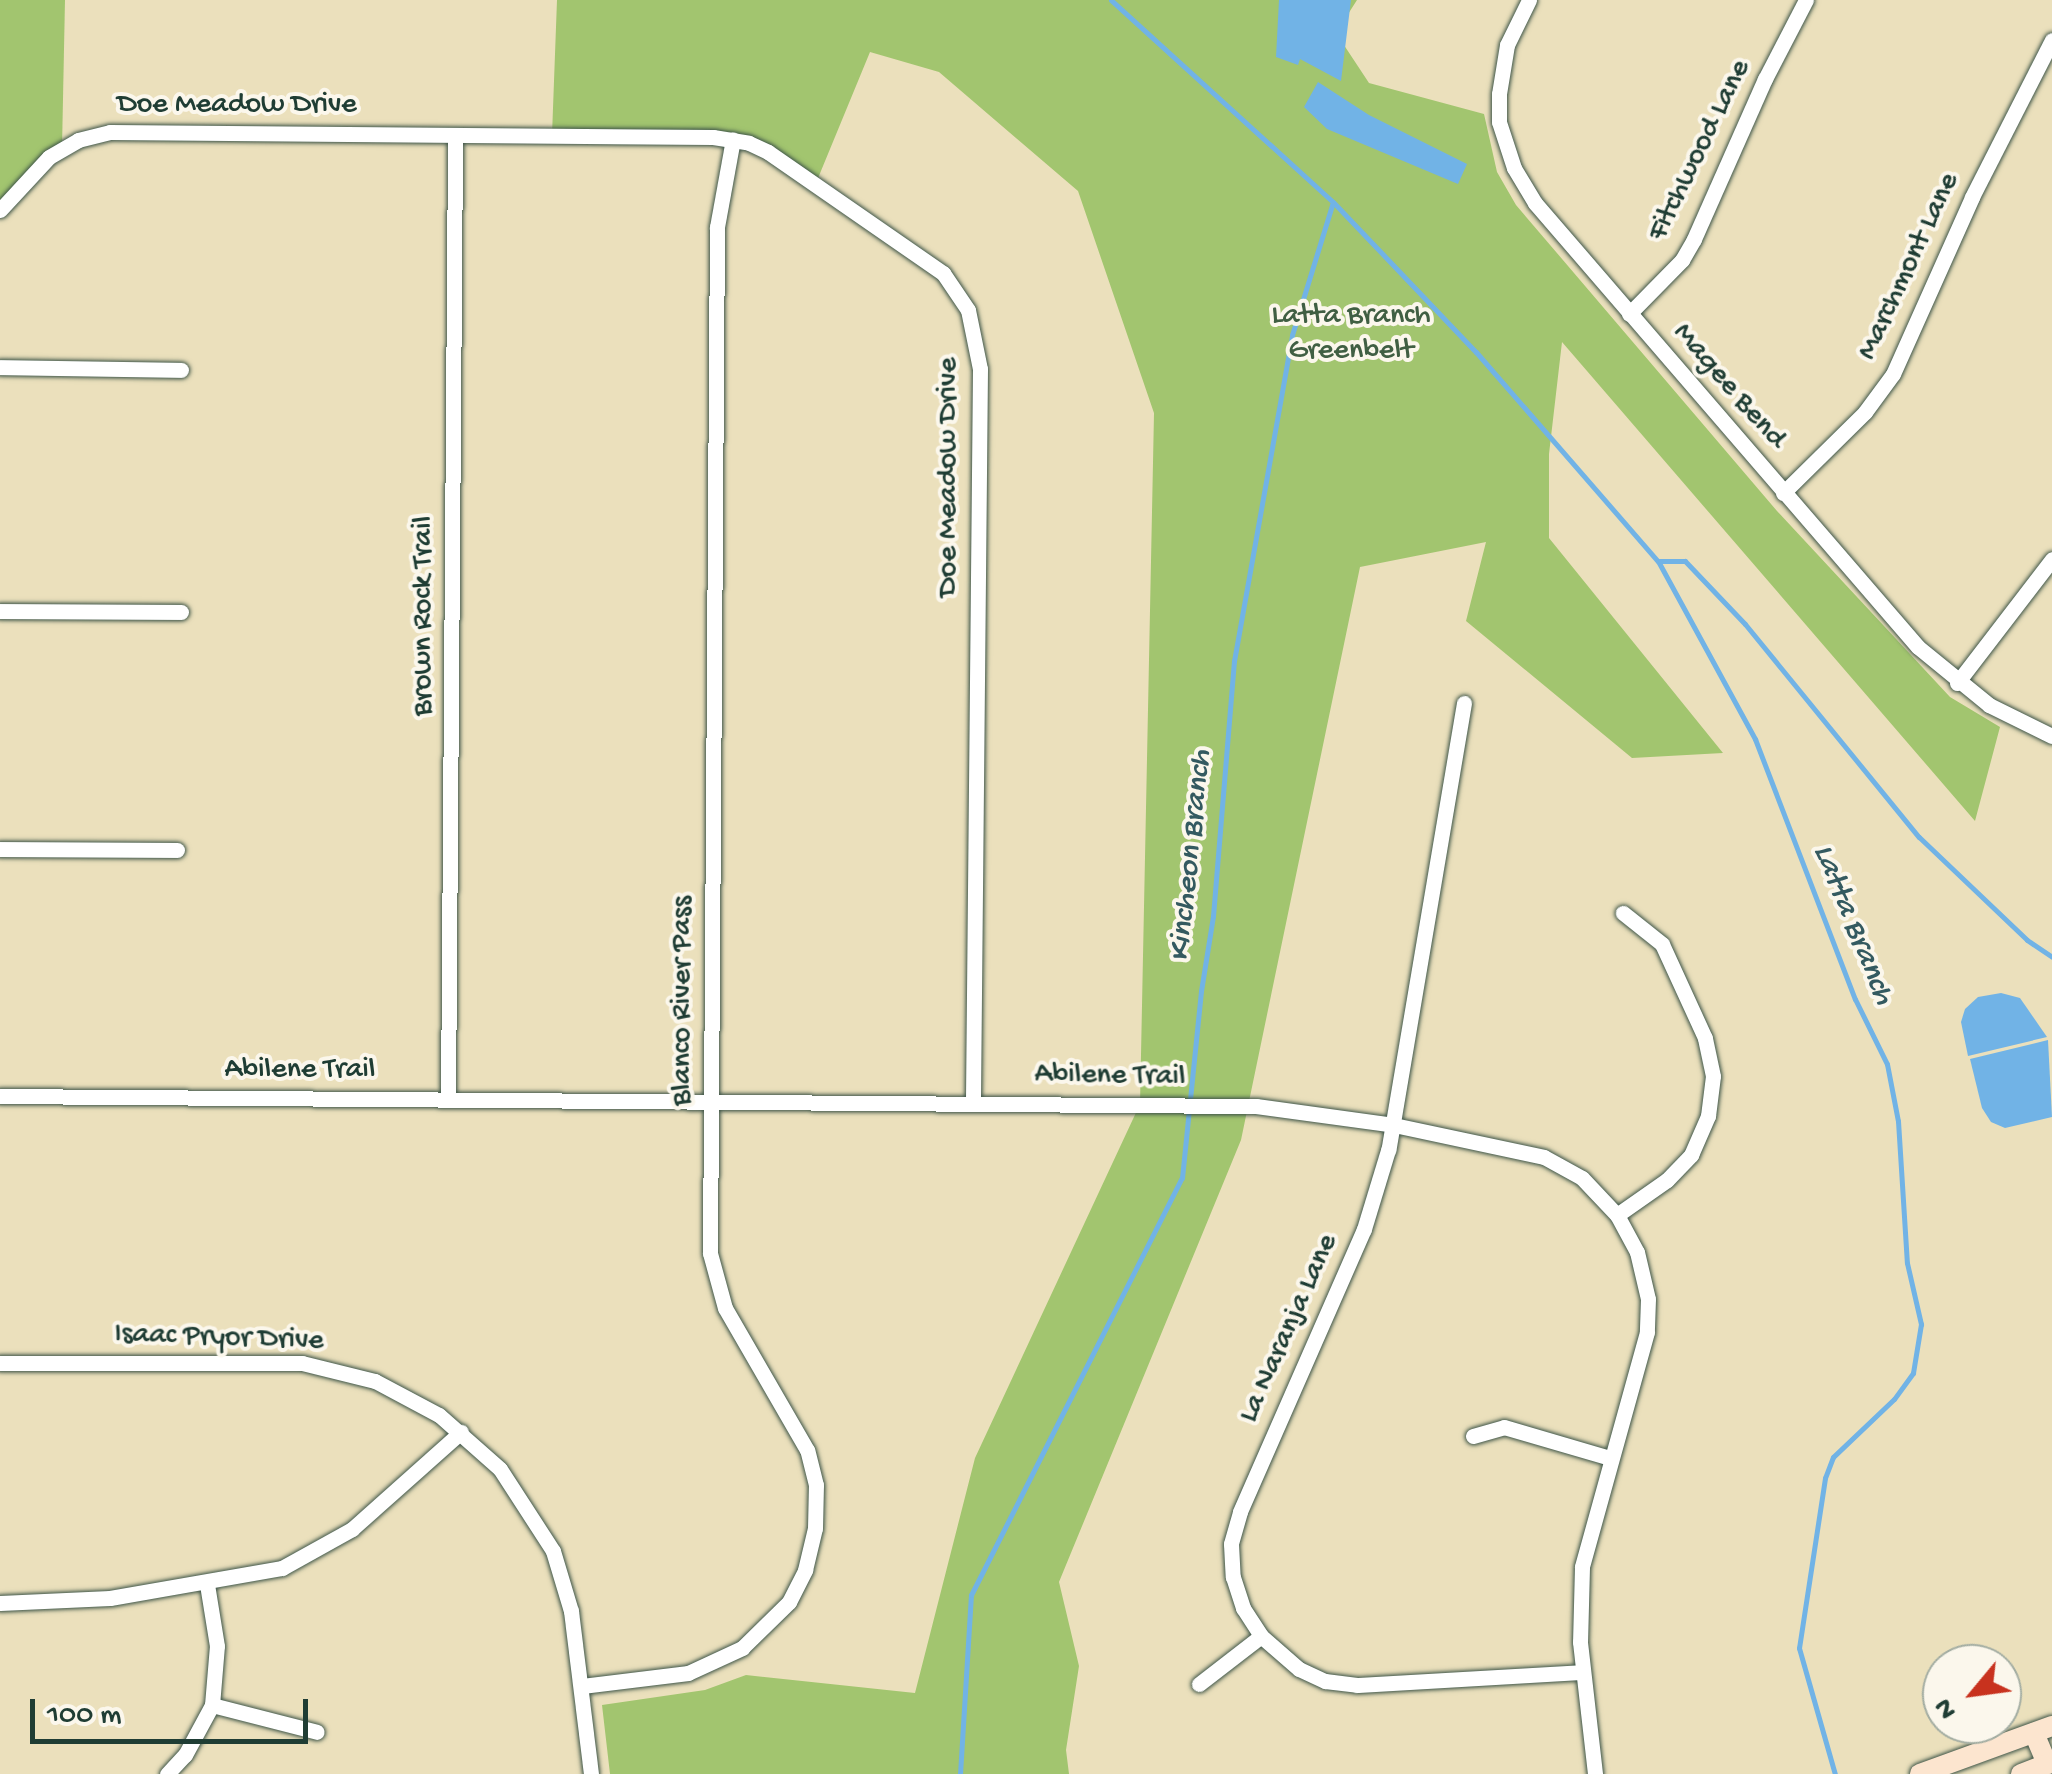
<!DOCTYPE html>
<html>
<head>
<meta charset="utf-8">
<style>
  body { margin:0 }
  #map { position:relative; width:2052px; height:1774px; overflow:hidden; background:#ebe0bc; font-family:"Gochi Hand",sans-serif }
  div>[style] { position:absolute }
  .green>* { inset:0; background:#a2c56f }
  .water>* { inset:0; background:#71b3e6 }
  .stream>* { height:5px; margin:-2.5px; padding:0 2.5px; transform-origin:2.5px; border-radius:2.5px; background:#71b3e6 }
  .roads { filter:drop-shadow(0 0 2px #3e5548) drop-shadow(0 0 2px #3e5548) }
  .minor>* { height:15px; margin:-7.5px; padding:0 7.5px; transform-origin:7.5px; border-radius:7.5px; background:#fff }
  .secondary>* { height:20px; margin:-10px; padding:0 10px; transform-origin:10px; border-radius:10px; background:#fce5cf }
  span { translate:-50% -50%; white-space:nowrap; text-align:center; line-height:1.15; -webkit-text-stroke:8px #fbf7ec; paint-order:stroke }
  .street-label { font-size:30px; color:#1f3d34 }
  .park-label { font-size:30px; color:#405f43 }
  .water-label { font-size:32px; color:#345a60; font-style:italic }
  .north { position:absolute; left:1922px; top:1644px; width:100px; height:100px; box-sizing:border-box; background:#fbf7ec; border:2px solid #a3ada2; border-radius:50%; rotate:241deg; font-size:28px; font-weight:700; line-height:40px; text-align:center; color:#1f3d34 }
  .north::after { content:''; display:block; margin:auto; width:35px; height:45px; background:#c8321e; clip-path:polygon(50% 0,100% 100%,50% 72%,0 100%) }
  .scale { position:absolute; left:30px; top:1699px; width:278px; height:45px; box-sizing:border-box; border:5px solid #1f3d34; border-top:0; padding-left:12px; font-size:30px; line-height:35px; white-space:nowrap; color:#1f3d34; -webkit-text-stroke:8px #fbf7ec; paint-order:stroke }
</style>
</head>
<body>
<div id="map">
  <div class="green">
    <div style="clip-path:polygon(0 0,65px 0,62px 148px,0 210px)"></div>
    <div style="clip-path:polygon(557px 0,1357px 0,1336px 33px,1369px 83px,1484px 114px,1497px 172px,1516px 205px,1777px 511px,1950px 697px,2000px 727px,1975px 821px,1562px 342px,1549px 454px,1549px 538px,1723px 753px,1632px 758px,1466px 621px,1486px 542px,1360px 567px,1241px 1140px,1059px 1582px,1079px 1666px,1066px 1750px,1069px 1774px,610px 1774px,602px 1705px,705px 1690px,746px 1675px,915px 1693px,975px 1458px,1140px 1104px,1154px 413px,1078px 191px,939px 72px,870px 52px,816px 183px,749px 143px,552px 135px)"></div>
  </div>
  <div class="water">
    <div style="clip-path:polygon(1279px 0,1351px 0,1341px 81px,1300px 59px,1298px 65px,1276px 57px)"></div>
    <div style="clip-path:polygon(1318px 82px,1369px 115px,1467px 164px,1458px 184px,1327px 129px,1304px 107px)"></div>
    <div style="clip-path:polygon(2001px 993px,2020px 998px,2047px 1037px,1968px 1056px,1961px 1022px,1965px 1009px,1978px 997px)"></div>
    <div style="clip-path:polygon(2048px 1040px,2052px 1117px,2005px 1128px,1991px 1122px,1982px 1108px,1970px 1059px)"></div>
  </div>
  <div class="stream">
    <div style="left:1334px;top:203px;width:206px;rotate:46.4deg"></div>
    <div style="left:1476px;top:352px;width:277px;rotate:49deg"></div>
    <div style="left:1658px;top:561px;width:203px;rotate:61.4deg"></div>
    <div style="left:1755px;top:739px;width:279px;rotate:69deg"></div>
    <div style="left:1855px;top:999px;width:72px;rotate:63.8deg"></div>
    <div style="left:1887px;top:1064px;width:58px;rotate:79.1deg"></div>
    <div style="left:1898px;top:1121px;width:142px;rotate:86.4deg"></div>
    <div style="left:1907px;top:1263px;width:63px;rotate:77.1deg"></div>
    <div style="left:1921px;top:1324px;width:50px;rotate:99.3deg"></div>
    <div style="left:1913px;top:1373px;width:32px;rotate:126deg"></div>
    <div style="left:1894px;top:1399px;width:84px;rotate:136.4deg"></div>
    <div style="left:1833px;top:1457px;width:22px;rotate:111deg"></div>
    <div style="left:1825px;top:1478px;width:172px;rotate:98.7deg"></div>
    <div style="left:1799px;top:1648px;width:131px;rotate:74.1deg"></div>
    <div style="left:1660px;top:561px;width:25px"></div>
    <div style="left:1685px;top:561px;width:87px;rotate:46.4deg"></div>
    <div style="left:1745px;top:624px;width:275px;rotate:50.8deg"></div>
    <div style="left:1919px;top:837px;width:149px;rotate:43.6deg"></div>
    <div style="left:2027px;top:940px;width:30px;rotate:34deg"></div>
    <div style="left:960px;top:1774px;width:179px;rotate:-86.5deg"></div>
    <div style="left:971px;top:1595px;width:467px;rotate:-63.2deg"></div>
    <div style="left:1182px;top:1178px;width:188px;rotate:-84.2deg"></div>
    <div style="left:1201px;top:991px;width:76px;rotate:-80.9deg"></div>
    <div style="left:1213px;top:916px;width:256px;rotate:-85.3deg"></div>
    <div style="left:1234px;top:661px;width:331px;rotate:-79.9deg"></div>
    <div style="left:1292px;top:335px;width:139px;rotate:-72.9deg"></div>
    <div style="left:1333px;top:202px;width:300px;rotate:-137.7deg"></div>
  </div>
  <div class="roads">
    <div class="minor">
      <div style="left:1529px;top:0;width:50px;rotate:116.1deg"></div>
      <div style="left:1507px;top:45px;width:50px;rotate:99.3deg"></div>
      <div style="left:1499px;top:94px;width:28px;rotate:90deg"></div>
      <div style="left:1499px;top:122px;width:48px;rotate:71.9deg"></div>
      <div style="left:1514px;top:168px;width:41px;rotate:59deg"></div>
      <div style="left:1535px;top:203px;width:586px;rotate:49.22deg"></div>
      <div style="left:1918px;top:647px;width:92px;rotate:39.2deg"></div>
      <div style="left:1989px;top:705px;width:70px;rotate:26.2deg"></div>
      <div style="left:0;top:210px;width:72px;rotate:-47.2deg"></div>
      <div style="left:49px;top:157px;width:34px;rotate:-30deg"></div>
      <div style="left:78px;top:140px;width:33px;rotate:-14deg"></div>
      <div style="left:110px;top:132px;width:603px;rotate:0.48deg"></div>
      <div style="left:713px;top:137px;width:36px;rotate:9deg"></div>
      <div style="left:749px;top:143px;width:21px;rotate:25deg"></div>
      <div style="left:768px;top:152px;width:213px;rotate:34.7deg"></div>
      <div style="left:943px;top:273px;width:45px;rotate:56deg"></div>
      <div style="left:968px;top:310px;width:60px;rotate:78.5deg"></div>
      <div style="left:980px;top:369px;width:733px;rotate:90.55deg"></div>
      <div style="left:1629px;top:314px;width:76px;rotate:-45.5deg"></div>
      <div style="left:1682px;top:260px;width:24px;rotate:-60deg"></div>
      <div style="left:1694px;top:239px;width:175px;rotate:-66.1deg"></div>
      <div style="left:1765px;top:79px;width:89px;rotate:-62.6deg"></div>
      <div style="left:0;top:367px;width:181px;rotate:0.9deg"></div>
      <div style="left:1783px;top:493px;width:115px;rotate:-44.6deg"></div>
      <div style="left:1865px;top:412px;width:47px;rotate:-53.6deg"></div>
      <div style="left:1893px;top:374px;width:194px;rotate:-65.9deg"></div>
      <div style="left:1972px;top:197px;width:176px;rotate:-63deg"></div>
      <div style="left:0;top:611px;width:181px;rotate:0.3deg"></div>
      <div style="left:1957px;top:683px;width:156px;rotate:-52.5deg"></div>
      <div style="left:1464px;top:703px;width:453px;rotate:99.6deg"></div>
      <div style="left:1388px;top:1150px;width:83px;rotate:106.9deg"></div>
      <div style="left:1364px;top:1229px;width:309px;rotate:113.7deg"></div>
      <div style="left:1240px;top:1512px;width:33px;rotate:106deg"></div>
      <div style="left:1231px;top:1544px;width:33px;rotate:87deg"></div>
      <div style="left:1233px;top:1577px;width:33px;rotate:72deg"></div>
      <div style="left:1243px;top:1608px;width:33px;rotate:57deg"></div>
      <div style="left:1261px;top:1636px;width:50px;rotate:41deg"></div>
      <div style="left:1299px;top:1669px;width:29px;rotate:25deg"></div>
      <div style="left:1325px;top:1681px;width:32px;rotate:7deg"></div>
      <div style="left:1357px;top:1685px;width:225px;rotate:-3.3deg"></div>
      <div style="left:0;top:849px;width:177px;rotate:0.3deg"></div>
      <div style="left:0;top:1096px;width:1256px;rotate:0.46deg"></div>
      <div style="left:1256px;top:1106px;width:139px;rotate:7.8deg"></div>
      <div style="left:1394px;top:1125px;width:153px;rotate:12deg"></div>
      <div style="left:1544px;top:1157px;width:43px;rotate:28.9deg"></div>
      <div style="left:1582px;top:1178px;width:51px;rotate:46.6deg"></div>
      <div style="left:1617px;top:1215px;width:42px;rotate:61.6deg"></div>
      <div style="left:1637px;top:1252px;width:48px;rotate:76.8deg"></div>
      <div style="left:1648px;top:1299px;width:33px;rotate:92deg"></div>
      <div style="left:1647px;top:1332px;width:244px;rotate:105.5deg"></div>
      <div style="left:1582px;top:1567px;width:75px;rotate:91.5deg"></div>
      <div style="left:1580px;top:1642px;width:133px;rotate:83.5deg"></div>
      <div style="left:448px;top:1099px;width:964px;rotate:-89.58deg"></div>
      <div style="left:1617px;top:1215px;width:61px;rotate:-35deg"></div>
      <div style="left:1667px;top:1180px;width:35px;rotate:-46deg"></div>
      <div style="left:1691px;top:1155px;width:43px;rotate:-66.4deg"></div>
      <div style="left:1708px;top:1116px;width:40px;rotate:-82.9deg"></div>
      <div style="left:1713px;top:1076px;width:39px;rotate:-102deg"></div>
      <div style="left:1705px;top:1038px;width:103px;rotate:-114.6deg"></div>
      <div style="left:1662px;top:944px;width:50px;rotate:-141.5deg"></div>
      <div style="left:0;top:1363px;width:302px"></div>
      <div style="left:302px;top:1363px;width:75px;rotate:13.9deg"></div>
      <div style="left:375px;top:1381px;width:72px;rotate:28deg"></div>
      <div style="left:439px;top:1415px;width:81px;rotate:41.5deg"></div>
      <div style="left:500px;top:1469px;width:98px;rotate:57.1deg"></div>
      <div style="left:553px;top:1551px;width:63px;rotate:73.3deg"></div>
      <div style="left:571px;top:1611px;width:164px;rotate:83deg"></div>
      <div style="left:1473px;top:1436px;width:32px;rotate:-16deg"></div>
      <div style="left:1504px;top:1427px;width:110px;rotate:16.3deg"></div>
      <div style="left:0;top:1603px;width:110px;rotate:-2.6deg"></div>
      <div style="left:110px;top:1598px;width:175px;rotate:-9.9deg"></div>
      <div style="left:282px;top:1568px;width:80px;rotate:-29.1deg"></div>
      <div style="left:352px;top:1529px;width:146px;rotate:-41.7deg"></div>
      <div style="left:1199px;top:1684px;width:78px;rotate:-37.7deg"></div>
      <div style="left:582px;top:1686px;width:107px;rotate:-7deg"></div>
      <div style="left:688px;top:1673px;width:60px;rotate:-24.8deg"></div>
      <div style="left:742px;top:1648px;width:66px;rotate:-44.4deg"></div>
      <div style="left:789px;top:1602px;width:36px;rotate:-63deg"></div>
      <div style="left:805px;top:1570px;width:43px;rotate:-76.6deg"></div>
      <div style="left:815px;top:1528px;width:43px;rotate:-88.7deg"></div>
      <div style="left:816px;top:1485px;width:36px;rotate:-104deg"></div>
      <div style="left:807px;top:1450px;width:164px;rotate:-120deg"></div>
      <div style="left:725px;top:1308px;width:57px;rotate:-105.3deg"></div>
      <div style="left:710px;top:1253px;width:1026px;rotate:-89.61deg"></div>
      <div style="left:717px;top:227px;width:89px;rotate:-79.7deg"></div>
      <div style="left:212px;top:1705px;width:108px;rotate:14.4deg"></div>
      <div style="left:167px;top:1774px;width:26px;rotate:-47deg"></div>
      <div style="left:185px;top:1755px;width:57px;rotate:-61.6deg"></div>
      <div style="left:212px;top:1705px;width:59px;rotate:-85.2deg"></div>
      <div style="left:217px;top:1646px;width:63px;rotate:-99.2deg"></div>
    </div>
    <div class="secondary">
      <div style="left:2034px;top:1733px;width:34px;rotate:67deg"></div>
      <div style="left:1920px;top:1774px;width:140px;rotate:-20deg"></div>
      <div style="left:2021px;top:1774px;width:33px;rotate:-21deg"></div>
    </div>
  </div>
  <div class="street-label">
    <span style="left:237px;top:106px">Doe Meadow Drive</span>
    <span style="left:1701px;top:151px;rotate:-64deg">Fitchwood Lane</span>
    <span style="left:1910px;top:267px;rotate:-65deg">Marchmont Lane</span>
    <span style="left:1728px;top:387px;rotate:49deg">Magee Bend</span>
    <span style="left:950px;top:477px;rotate:-90deg">Doe Meadow Drive</span>
    <span style="left:425px;top:616px;rotate:-90deg">Brown Rock Trail</span>
    <span style="left:684px;top:1001px;rotate:-90deg">Blanco River Pass</span>
    <span style="left:300px;top:1071px">Abilene Trail</span>
    <span style="left:1110px;top:1077px;rotate:1deg">Abilene Trail</span>
    <span style="left:1290px;top:1329px;rotate:-66deg">La Naranja Lane</span>
    <span style="left:219px;top:1339px;rotate:2deg">Isaac Pryor Drive</span>
  </div>
  <div class="park-label">
    <span style="left:1351px;top:334px">Latta Branch<br>Greenbelt</span>
  </div>
  <div class="water-label">
    <span style="left:1192px;top:856px;rotate:-84deg">Kincheon Branch</span>
    <span style="left:1852px;top:925px;rotate:68deg">Latta Branch</span>
  </div>
  <div class="north">N</div>
  <div class="scale">100 m</div>
</div>
</body>
</html>
